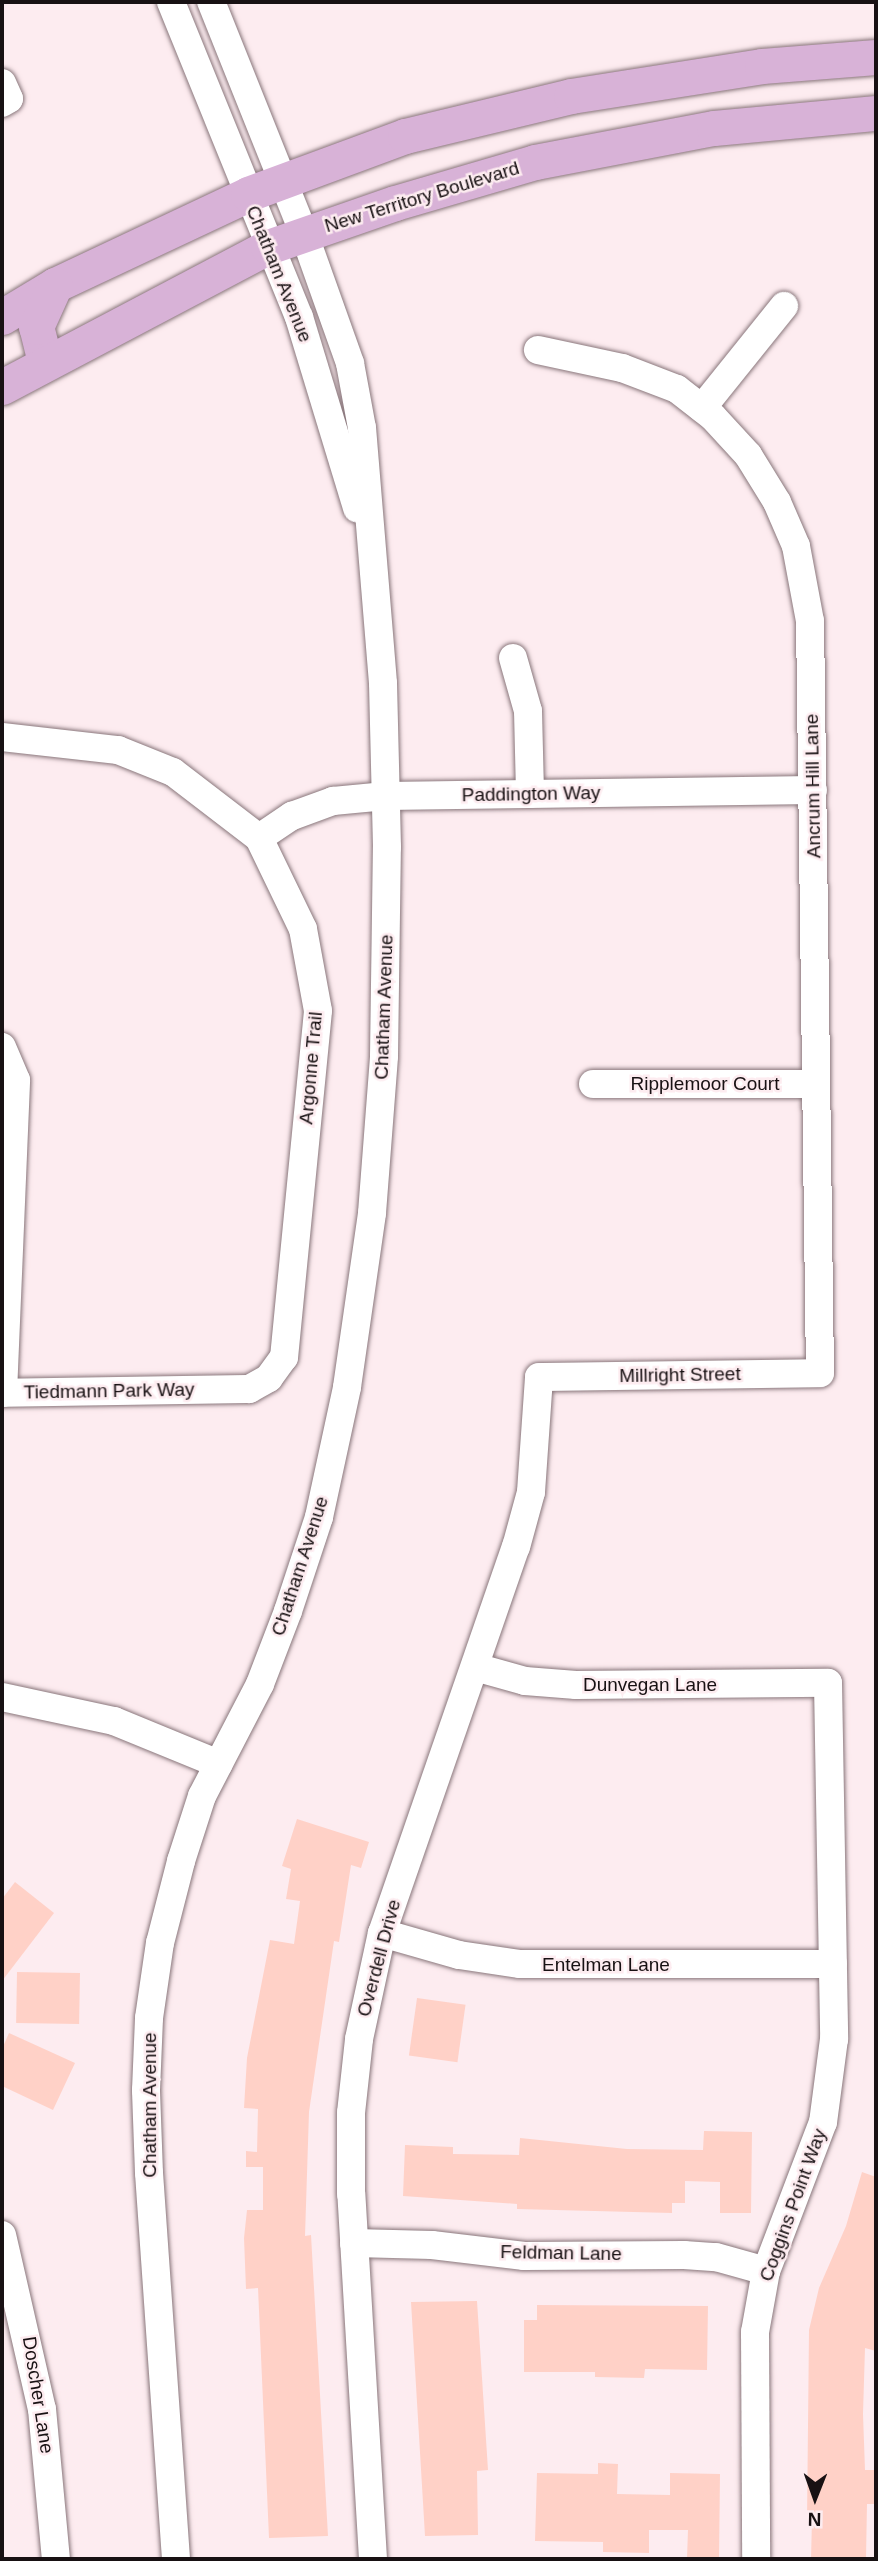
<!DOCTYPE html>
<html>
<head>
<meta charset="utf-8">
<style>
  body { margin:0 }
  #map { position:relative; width:878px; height:2561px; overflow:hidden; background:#fdecf0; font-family:Helvetica,sans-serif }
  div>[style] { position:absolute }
  .building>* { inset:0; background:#ffd1c7; transform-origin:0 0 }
  .roads { filter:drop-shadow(0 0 2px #89767b) drop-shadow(0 0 2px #89767b) }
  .minor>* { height:28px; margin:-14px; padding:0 14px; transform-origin:14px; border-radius:14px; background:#fff }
  .major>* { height:35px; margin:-17.5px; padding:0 17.5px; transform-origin:17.5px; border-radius:17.5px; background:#d8b2d7 }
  span { translate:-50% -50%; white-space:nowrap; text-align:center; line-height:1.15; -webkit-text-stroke:5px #fdecf0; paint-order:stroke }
  .street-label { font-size:19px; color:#181113 }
  .frame { position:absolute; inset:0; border:4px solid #181113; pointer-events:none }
  .north { position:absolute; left:780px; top:2463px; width:70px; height:70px; -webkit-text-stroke:5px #fdecf0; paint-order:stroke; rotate:181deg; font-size:19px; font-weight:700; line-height:28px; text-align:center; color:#181113 }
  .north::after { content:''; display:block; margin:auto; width:24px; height:32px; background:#181113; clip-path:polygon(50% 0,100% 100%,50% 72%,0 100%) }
</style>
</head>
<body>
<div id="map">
  <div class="building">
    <div style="clip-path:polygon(297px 1819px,369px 1842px,361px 1868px,351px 1865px,339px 1942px,334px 1941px,309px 2112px,305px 2236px,311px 2235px,328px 2536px,269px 2538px,258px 2288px,246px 2289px,244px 2238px,247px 2210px,263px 2210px,263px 2167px,246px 2167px,246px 2151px,257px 2152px,258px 2109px,244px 2108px,247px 2058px,270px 1940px,294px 1944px,300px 1901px,286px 1899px,291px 1869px,282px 1866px)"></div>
    <div style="clip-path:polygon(15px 1882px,54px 1913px,2px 1981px,2px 1899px)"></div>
    <div style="left:17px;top:1972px;width:63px;height:51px;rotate:1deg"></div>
    <div style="left:417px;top:1998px;width:49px;height:58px;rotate:8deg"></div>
    <div style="clip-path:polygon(9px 2033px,75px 2063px,53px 2110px,2px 2086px,2px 2049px)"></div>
    <div style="clip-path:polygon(704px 2131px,752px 2132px,751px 2213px,720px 2213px,720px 2182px,685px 2181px,685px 2203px,672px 2203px,672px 2213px,517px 2209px,517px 2204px,403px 2196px,405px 2145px,453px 2147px,453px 2154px,519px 2155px,520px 2138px,627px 2149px,703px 2150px)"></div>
    <div style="clip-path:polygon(862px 2172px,876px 2177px,876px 2351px,865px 2348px,863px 2414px,865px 2470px,874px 2470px,874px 2504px,867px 2504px,866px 2559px,811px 2559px,812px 2520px,807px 2520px,809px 2330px,819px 2288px,846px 2226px)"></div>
    <div style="clip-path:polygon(477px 2301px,488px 2470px,477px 2471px,478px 2535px,425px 2536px,411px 2302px)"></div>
    <div style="clip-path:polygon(537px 2305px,708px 2306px,707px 2370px,645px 2369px,644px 2378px,595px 2377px,595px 2372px,524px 2372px,524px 2320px,537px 2320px)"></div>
    <div style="clip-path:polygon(598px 2463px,618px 2464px,617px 2494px,670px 2495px,670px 2473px,720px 2474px,719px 2559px,687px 2558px,688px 2530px,649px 2530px,649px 2553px,603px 2552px,603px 2542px,535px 2541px,537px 2473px,598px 2474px)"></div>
  </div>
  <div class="roads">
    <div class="minor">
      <div style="left:171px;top:2px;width:340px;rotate:67.9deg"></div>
      <div style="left:299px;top:317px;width:200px;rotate:73.1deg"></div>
      <div style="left:2px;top:83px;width:17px;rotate:66deg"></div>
      <div style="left:9px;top:99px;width:8px;rotate:150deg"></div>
      <div style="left:702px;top:408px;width:131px;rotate:-51.2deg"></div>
      <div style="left:513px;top:658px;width:55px;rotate:74.2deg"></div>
      <div style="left:528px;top:711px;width:83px;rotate:88.6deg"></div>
      <div style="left:2px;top:737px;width:117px;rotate:6.4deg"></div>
      <div style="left:118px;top:750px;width:59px;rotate:21.8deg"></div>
      <div style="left:173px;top:772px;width:108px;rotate:37.5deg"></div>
      <div style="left:259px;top:838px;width:101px;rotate:64.2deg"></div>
      <div style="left:303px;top:929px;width:83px;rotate:79.6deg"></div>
      <div style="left:318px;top:1011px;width:348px;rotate:95.6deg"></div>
      <div style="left:284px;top:1357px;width:26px;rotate:126deg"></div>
      <div style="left:269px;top:1378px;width:23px;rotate:151deg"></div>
      <div style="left:249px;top:1389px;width:246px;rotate:179.1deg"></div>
      <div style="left:3px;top:1393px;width:313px;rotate:-87.6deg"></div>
      <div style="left:16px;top:1080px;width:36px;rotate:-113deg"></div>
      <div style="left:259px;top:838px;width:40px;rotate:-34deg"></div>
      <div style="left:292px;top:816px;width:44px;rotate:-20.1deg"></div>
      <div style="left:333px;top:801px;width:53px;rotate:-5.4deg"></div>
      <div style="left:386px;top:796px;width:427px;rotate:-0.8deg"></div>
      <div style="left:593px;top:1084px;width:223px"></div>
      <div style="left:475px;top:1667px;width:52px;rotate:15.6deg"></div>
      <div style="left:525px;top:1681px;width:51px;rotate:4.5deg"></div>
      <div style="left:576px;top:1685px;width:252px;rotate:-0.5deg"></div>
      <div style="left:828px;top:1683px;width:356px;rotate:89deg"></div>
      <div style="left:834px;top:2039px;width:84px;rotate:97.5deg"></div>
      <div style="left:823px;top:2122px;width:160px;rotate:110.9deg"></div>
      <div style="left:766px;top:2271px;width:62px;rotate:100.2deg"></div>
      <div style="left:755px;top:2332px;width:227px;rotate:89.7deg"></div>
      <div style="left:2px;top:1697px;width:115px;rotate:12.1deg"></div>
      <div style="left:114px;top:1721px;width:113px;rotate:22.3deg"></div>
      <div style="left:382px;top:1933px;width:80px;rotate:15.9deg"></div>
      <div style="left:459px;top:1955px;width:62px;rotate:8.4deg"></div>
      <div style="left:520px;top:1964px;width:313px"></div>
      <div style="left:2px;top:2235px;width:179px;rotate:77.1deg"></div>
      <div style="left:42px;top:2409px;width:151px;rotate:84.7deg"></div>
      <div style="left:354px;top:2243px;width:78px;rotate:1.5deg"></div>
      <div style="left:432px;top:2245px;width:93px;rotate:6.8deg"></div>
      <div style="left:524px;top:2256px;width:160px;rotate:-0.4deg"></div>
      <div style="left:684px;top:2255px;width:32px;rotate:4deg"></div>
      <div style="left:716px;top:2257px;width:52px;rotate:15.6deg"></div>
      <div style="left:176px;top:2559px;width:387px;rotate:-94deg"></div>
      <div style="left:149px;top:2173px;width:83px;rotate:-92.1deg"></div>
      <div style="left:146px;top:2090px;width:72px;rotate:-87.6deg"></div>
      <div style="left:149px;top:2018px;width:76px;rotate:-81.7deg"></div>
      <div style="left:160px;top:1943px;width:85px;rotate:-75.6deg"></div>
      <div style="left:181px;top:1861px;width:68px;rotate:-72.1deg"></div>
      <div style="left:202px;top:1796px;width:126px;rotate:-62.6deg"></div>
      <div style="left:260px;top:1684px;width:78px;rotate:-69deg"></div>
      <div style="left:288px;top:1611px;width:99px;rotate:-71.7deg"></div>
      <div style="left:319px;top:1517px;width:133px;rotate:-77.8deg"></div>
      <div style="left:347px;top:1387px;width:176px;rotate:-81.8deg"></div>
      <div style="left:372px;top:1213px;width:157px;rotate:-85.6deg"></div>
      <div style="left:384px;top:1056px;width:209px;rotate:-89.2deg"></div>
      <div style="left:387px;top:847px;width:164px;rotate:-91.4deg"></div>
      <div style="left:383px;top:683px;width:256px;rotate:-94.7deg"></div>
      <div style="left:362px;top:428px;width:66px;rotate:-100.5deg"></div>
      <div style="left:350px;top:363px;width:137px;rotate:-109.6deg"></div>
      <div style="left:304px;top:234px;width:250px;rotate:-111.8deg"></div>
      <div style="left:373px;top:2559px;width:366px;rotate:-93.4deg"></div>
      <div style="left:351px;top:2194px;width:81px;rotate:-90deg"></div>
      <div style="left:351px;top:2113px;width:74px;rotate:-83.8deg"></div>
      <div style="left:359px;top:2039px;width:108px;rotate:-77.8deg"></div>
      <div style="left:382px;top:1933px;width:409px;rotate:-70.9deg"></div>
      <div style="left:516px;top:1547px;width:57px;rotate:-74.7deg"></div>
      <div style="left:531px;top:1492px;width:115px;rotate:-86deg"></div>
      <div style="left:539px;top:1377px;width:281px;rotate:-0.8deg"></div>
      <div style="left:820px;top:1373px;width:752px;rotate:-90.76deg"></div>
      <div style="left:810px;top:621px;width:76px;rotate:-100.6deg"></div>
      <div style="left:796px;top:546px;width:48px;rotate:-113.4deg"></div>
      <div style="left:777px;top:502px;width:55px;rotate:-121.7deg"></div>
      <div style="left:748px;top:455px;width:52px;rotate:-132.6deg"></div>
      <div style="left:713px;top:417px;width:46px;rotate:-142.1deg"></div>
      <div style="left:677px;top:389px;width:59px;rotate:-159.1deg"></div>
      <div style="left:622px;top:368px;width:86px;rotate:-167.9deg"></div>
    </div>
    <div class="major">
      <div style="left:2px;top:317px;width:62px;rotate:-31.1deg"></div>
      <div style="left:55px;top:285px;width:213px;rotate:-25.2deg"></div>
      <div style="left:248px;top:194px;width:167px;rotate:-20.3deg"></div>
      <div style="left:405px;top:136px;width:171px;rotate:-13.5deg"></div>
      <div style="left:571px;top:96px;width:193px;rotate:-8.9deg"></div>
      <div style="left:762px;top:66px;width:114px;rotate:-4.5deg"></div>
      <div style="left:45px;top:362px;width:36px;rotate:-104deg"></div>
      <div style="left:36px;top:327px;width:46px;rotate:-65.7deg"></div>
      <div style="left:2px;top:387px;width:301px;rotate:-27.8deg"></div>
      <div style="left:268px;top:247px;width:134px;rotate:-19.1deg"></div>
      <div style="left:395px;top:203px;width:146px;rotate:-16.3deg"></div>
      <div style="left:535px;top:162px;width:182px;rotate:-10.8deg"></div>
      <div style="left:714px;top:128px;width:163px;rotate:-5.3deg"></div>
    </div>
  </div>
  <div class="street-label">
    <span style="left:422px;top:197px;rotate:-17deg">New Territory Boulevard</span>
    <span style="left:279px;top:274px;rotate:68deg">Chatham Avenue</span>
    <span style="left:813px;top:786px;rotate:-91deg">Ancrum Hill Lane</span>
    <span style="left:531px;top:794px;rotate:-1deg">Paddington Way</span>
    <span style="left:384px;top:1007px;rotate:-88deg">Chatham Avenue</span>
    <span style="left:311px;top:1068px;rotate:-85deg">Argonne Trail</span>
    <span style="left:705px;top:1084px">Ripplemoor Court</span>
    <span style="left:680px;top:1375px;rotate:-1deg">Millright Street</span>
    <span style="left:109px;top:1391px;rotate:-1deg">Tiedmann Park Way</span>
    <span style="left:300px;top:1566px;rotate:-72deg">Chatham Avenue</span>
    <span style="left:650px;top:1685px">Dunvegan Lane</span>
    <span style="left:379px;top:1958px;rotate:-75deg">Overdell Drive</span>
    <span style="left:606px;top:1965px">Entelman Lane</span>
    <span style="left:150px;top:2105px;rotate:-90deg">Chatham Avenue</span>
    <span style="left:793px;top:2205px;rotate:-70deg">Coggins Point Way</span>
    <span style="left:561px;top:2253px;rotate:1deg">Feldman Lane</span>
    <span style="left:38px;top:2395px;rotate:81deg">Doscher Lane</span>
  </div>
  <div class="frame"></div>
  <div class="north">N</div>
</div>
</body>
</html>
